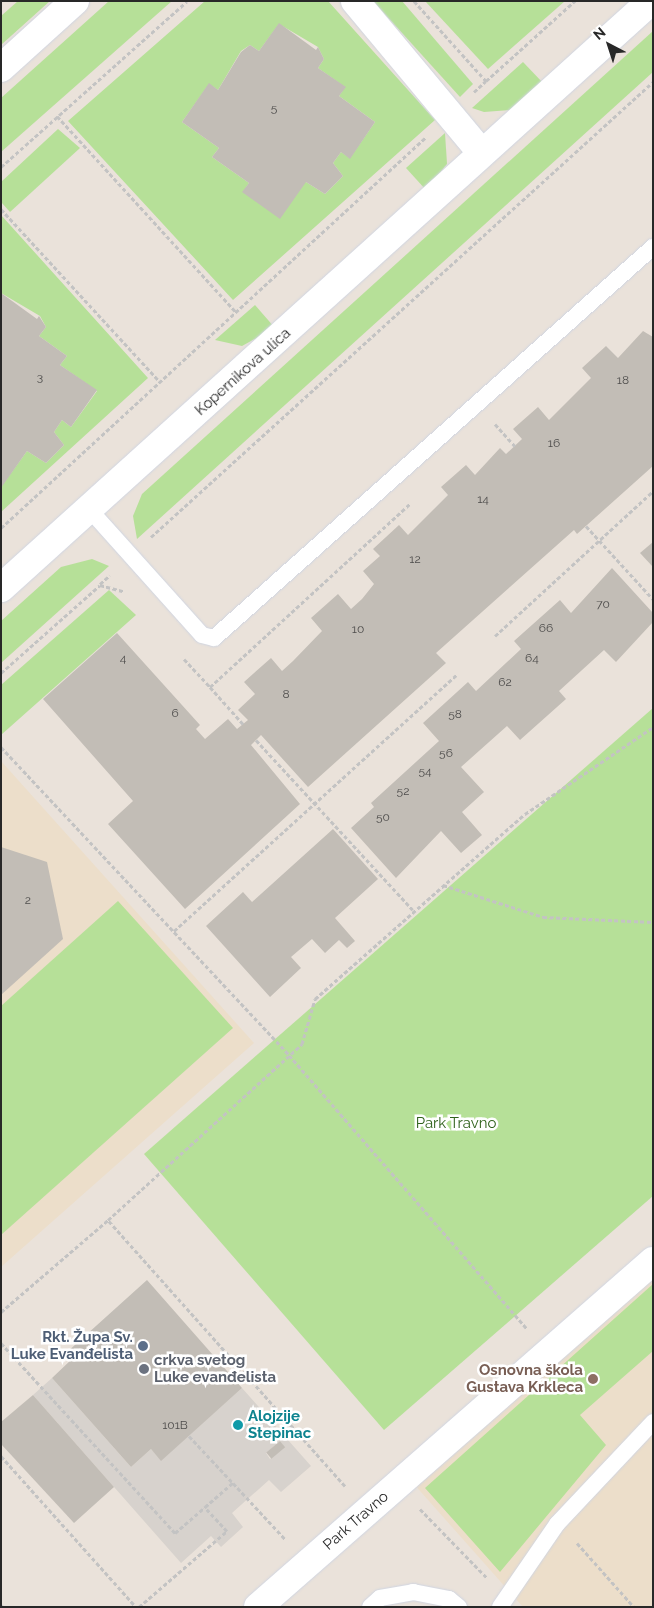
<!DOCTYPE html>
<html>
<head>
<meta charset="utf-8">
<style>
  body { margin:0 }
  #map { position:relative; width:654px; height:1608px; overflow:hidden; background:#eae2da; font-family:Raleway,sans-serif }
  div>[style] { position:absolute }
  .education>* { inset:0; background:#ecdeca }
  .green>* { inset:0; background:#b6e098 }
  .plaza>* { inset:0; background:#d7d2cd }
  .building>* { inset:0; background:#c2bdb6; transform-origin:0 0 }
  .path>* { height:3px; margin-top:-1.5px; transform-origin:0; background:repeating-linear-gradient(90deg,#c3c3c3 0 4px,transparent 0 6.5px) }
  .roads { filter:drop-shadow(0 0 1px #d0d5e1) drop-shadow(0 0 1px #d0d5e1) }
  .lane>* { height:16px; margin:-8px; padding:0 8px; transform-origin:8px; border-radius:8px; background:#fff }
  .street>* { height:28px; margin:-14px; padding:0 14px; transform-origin:14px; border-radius:14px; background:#fff }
  .secondary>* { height:28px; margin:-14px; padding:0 14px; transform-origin:14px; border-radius:14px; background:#fff }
  .dots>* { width:14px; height:14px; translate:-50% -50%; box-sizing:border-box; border:2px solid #fff; border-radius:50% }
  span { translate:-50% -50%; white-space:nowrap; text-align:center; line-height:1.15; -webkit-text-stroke:5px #fff; paint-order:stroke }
  .number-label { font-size:12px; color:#4e4d4c }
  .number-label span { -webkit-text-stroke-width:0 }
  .street-label { font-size:15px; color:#282828 }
  .park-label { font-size:15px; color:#30621c }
  .service-label { font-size:15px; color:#4e5e75; font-weight:700 }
  .right { translate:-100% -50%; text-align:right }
  .worship-label { font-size:15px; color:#5b616d; font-weight:700 }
  .left { translate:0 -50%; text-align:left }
  .education-label { font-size:15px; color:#785e54; font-weight:700 }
  .culture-label { font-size:15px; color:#0d838f; font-weight:700 }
  .frame { position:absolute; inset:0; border:2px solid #282828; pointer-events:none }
  .north { position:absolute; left:584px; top:20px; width:50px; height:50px; -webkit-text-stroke:4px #fff; paint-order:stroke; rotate:320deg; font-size:14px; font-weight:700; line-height:20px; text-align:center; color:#282828 }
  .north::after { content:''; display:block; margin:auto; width:18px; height:22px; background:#282828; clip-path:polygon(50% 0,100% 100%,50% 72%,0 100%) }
</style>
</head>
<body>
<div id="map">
  <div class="education">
    <div style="clip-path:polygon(1px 761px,254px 1043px,1px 1267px)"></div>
    <div style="clip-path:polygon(653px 1275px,653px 1607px,523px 1607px,413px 1483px)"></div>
  </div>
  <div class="green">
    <div style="clip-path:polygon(18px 1px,50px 1px,1px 45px,1px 16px)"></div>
    <div style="clip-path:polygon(109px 1px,172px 1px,1px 152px,1px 98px)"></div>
    <div style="clip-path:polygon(evenodd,205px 1px,328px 1px,435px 120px,233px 300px,68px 121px,205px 1px,279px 24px,318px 47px,324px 59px,318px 68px,345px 87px,339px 96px,375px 122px,350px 158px,341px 152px,333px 163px,343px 176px,325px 194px,306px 182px,243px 192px,249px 183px,212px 157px,219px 148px,182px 122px,209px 84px,218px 90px,241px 51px,250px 45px,259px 51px,279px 24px)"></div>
    <div style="clip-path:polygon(373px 1px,402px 1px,473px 84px,460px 97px)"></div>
    <div style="clip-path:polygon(425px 1px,565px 1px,488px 69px)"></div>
    <div style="clip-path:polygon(653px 31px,653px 72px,137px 539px,133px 516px,142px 494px)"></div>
    <div style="clip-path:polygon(523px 62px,544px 84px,511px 110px,484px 112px,472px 108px)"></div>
    <div style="clip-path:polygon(58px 129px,80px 148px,10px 212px,1px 202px,1px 182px)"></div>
    <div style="clip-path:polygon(445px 133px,447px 164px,426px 190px,406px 168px)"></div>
    <div style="clip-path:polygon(1px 215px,148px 378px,1px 512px,1px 487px,27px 451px,46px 463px,64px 445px,54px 432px,62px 420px,71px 427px,97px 391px,60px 365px,67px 356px,39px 336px,46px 327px,40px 316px,1px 293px)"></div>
    <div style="clip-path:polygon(255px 305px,275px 328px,242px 346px,215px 340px)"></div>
    <div style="clip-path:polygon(92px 559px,109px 566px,1px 663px,1px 621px,61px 567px)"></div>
    <div style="clip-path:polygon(109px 590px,136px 615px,1px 735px,1px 685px)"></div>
    <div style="clip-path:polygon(653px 708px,653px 1196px,384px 1430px,144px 1154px)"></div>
    <div style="clip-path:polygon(118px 901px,233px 1028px,1px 1235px,1px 1006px)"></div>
    <div style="clip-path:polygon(653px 1284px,653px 1351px,580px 1415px,606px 1445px,500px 1572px,425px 1488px)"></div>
  </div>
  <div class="plaza">
    <div style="clip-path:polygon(evenodd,52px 1378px,131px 1467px,151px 1449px,161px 1460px,242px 1388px,311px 1466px,281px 1492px,269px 1480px,232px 1513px,243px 1527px,221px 1547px,211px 1536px,181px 1563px,33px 1395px,52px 1378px,280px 1441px,284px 1447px,270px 1459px,266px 1453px,280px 1441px)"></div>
  </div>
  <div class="building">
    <div style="clip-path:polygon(279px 23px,316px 50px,318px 47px,324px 59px,318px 68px,346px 87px,339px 96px,375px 122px,350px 159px,341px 152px,333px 163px,343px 176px,325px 194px,306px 182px,280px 219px,242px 192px,249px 183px,212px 157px,219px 148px,182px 122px,209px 83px,218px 90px,241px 52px,250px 45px,259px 51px)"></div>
    <div style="clip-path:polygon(1px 293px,37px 319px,39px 316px,46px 327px,39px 336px,67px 356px,60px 365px,97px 390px,71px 427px,62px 420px,54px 432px,64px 445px,46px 463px,27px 451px,1px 488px)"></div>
    <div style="clip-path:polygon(643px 331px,653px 337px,653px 466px,577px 534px,574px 530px,436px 653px,446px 663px,308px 787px,261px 735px,251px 745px,300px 804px,185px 909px,108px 824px,133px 801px,43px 699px,117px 633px,200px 725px,196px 729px,205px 739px,228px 719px,237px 729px,248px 720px,238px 710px,255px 694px,244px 682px,271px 658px,282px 671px,293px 661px,322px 631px,311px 618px,338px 594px,351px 609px,362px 599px,374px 584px,363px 571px,380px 556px,373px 549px,399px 525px,408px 535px,448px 495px,441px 487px,466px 465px,475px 475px,500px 448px,506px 454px,522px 439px,513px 429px,538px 407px,549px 420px,591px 378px,582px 368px,606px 346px,618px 358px)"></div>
    <div style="clip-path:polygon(653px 542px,653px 567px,640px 553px)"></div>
    <div style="clip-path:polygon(612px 568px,653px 613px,653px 622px,616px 662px,604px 650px,559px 691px,566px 699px,520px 740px,507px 726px,461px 767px,484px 792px,462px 812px,482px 835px,461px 853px,441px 831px,396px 878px,351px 828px,374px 807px,371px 803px,439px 741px,423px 723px,468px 682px,476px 691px,521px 649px,514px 641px,560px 600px,571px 613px)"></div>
    <div style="clip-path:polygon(333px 829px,378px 879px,335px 918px,355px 941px,347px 948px,339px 940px,325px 953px,312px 939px,291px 957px,301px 968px,270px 997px,206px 926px,243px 892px,252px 902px)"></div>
    <div style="clip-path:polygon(1px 847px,47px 862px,63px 939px,1px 995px)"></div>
    <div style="clip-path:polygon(147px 1280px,242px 1388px,161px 1461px,151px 1449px,131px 1467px,52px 1378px,72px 1359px,66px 1353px)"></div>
    <div style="clip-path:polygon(33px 1395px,114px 1487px,74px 1523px,1px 1444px,1px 1422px)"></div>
    <div style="left:280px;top:1441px;width:8px;height:18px;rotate:50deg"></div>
  </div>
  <div class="path">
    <div style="left:414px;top:1px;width:108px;rotate:48deg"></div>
    <div style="left:486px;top:81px;width:120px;rotate:-42deg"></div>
    <div style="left:474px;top:92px;width:16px;rotate:-43deg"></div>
    <div style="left:57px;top:116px;width:265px;rotate:47.6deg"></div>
    <div style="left:1px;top:167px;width:249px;rotate:-41.7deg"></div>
    <div style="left:1px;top:209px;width:235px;rotate:47.4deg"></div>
    <div style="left:495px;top:424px;width:30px;rotate:48deg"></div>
    <div style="left:586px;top:526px;width:99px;rotate:47.5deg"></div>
    <div style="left:1px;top:528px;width:577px;rotate:-42.61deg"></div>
    <div style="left:151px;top:537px;width:678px;rotate:-42.19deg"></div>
    <div style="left:100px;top:584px;width:13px;rotate:-42deg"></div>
    <div style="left:495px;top:636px;width:214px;rotate:-42.5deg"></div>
    <div style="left:184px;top:659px;width:38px;rotate:47deg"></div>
    <div style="left:210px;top:687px;width:271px;rotate:-42.5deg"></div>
    <div style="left:1px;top:673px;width:132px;rotate:-41.6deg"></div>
    <div style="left:100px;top:585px;width:24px;rotate:15deg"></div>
    <div style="left:210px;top:687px;width:50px;rotate:48.3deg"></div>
    <div style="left:256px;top:740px;width:231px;rotate:47.3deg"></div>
    <div style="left:1px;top:747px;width:422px;rotate:46.9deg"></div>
    <div style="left:289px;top:1055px;width:362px;rotate:49deg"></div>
    <div style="left:443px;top:885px;width:105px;rotate:17.7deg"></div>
    <div style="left:543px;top:917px;width:110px;rotate:2.6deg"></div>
    <div style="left:174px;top:931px;width:381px;rotate:-42.2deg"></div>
    <div style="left:1px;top:1312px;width:141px;rotate:-40.7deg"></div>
    <div style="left:1px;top:1343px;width:258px;rotate:47.5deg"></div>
    <div style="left:175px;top:1533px;width:40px;rotate:-41deg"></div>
    <div style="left:189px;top:1436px;width:64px;rotate:46.9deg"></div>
    <div style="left:1px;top:1456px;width:203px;rotate:48.2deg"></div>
    <div style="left:345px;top:1486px;width:356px;rotate:-131.7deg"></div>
    <div style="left:108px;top:1220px;width:262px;rotate:-42.2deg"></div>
    <div style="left:302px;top:1044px;width:47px;rotate:-73.9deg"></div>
    <div style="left:315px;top:999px;width:280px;rotate:-41.4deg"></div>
    <div style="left:525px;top:814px;width:155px;rotate:-34.2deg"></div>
    <div style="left:420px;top:1509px;width:96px;rotate:45.8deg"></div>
    <div style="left:577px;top:1543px;width:86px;rotate:48.3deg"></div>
    <div style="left:1px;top:1605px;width:3px;rotate:45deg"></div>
    <div style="left:139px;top:1607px;width:116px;rotate:-40.8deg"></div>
    <div style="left:227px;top:1531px;width:33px;rotate:-133deg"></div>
    <div style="left:205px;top:1507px;width:37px;rotate:-41deg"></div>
    <div style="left:233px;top:1483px;width:76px;rotate:47.1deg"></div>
  </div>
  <div class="roads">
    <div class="lane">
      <div style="left:89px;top:509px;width:169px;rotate:48.1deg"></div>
      <div style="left:202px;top:635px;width:12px;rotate:14deg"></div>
      <div style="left:214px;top:638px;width:588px;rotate:-41.69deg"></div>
      <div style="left:370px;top:1607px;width:13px;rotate:-42deg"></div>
      <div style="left:380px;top:1598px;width:34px;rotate:-10deg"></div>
      <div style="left:413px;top:1592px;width:37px;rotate:11deg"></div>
      <div style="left:449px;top:1599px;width:13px;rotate:39deg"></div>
      <div style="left:500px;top:1607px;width:101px;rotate:-55.5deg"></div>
      <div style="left:557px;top:1524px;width:140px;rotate:-46.7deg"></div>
    </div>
    <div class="street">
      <div style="left:355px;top:1px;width:197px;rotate:50.2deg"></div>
      <div style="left:1px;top:588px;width:876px;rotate:-42.08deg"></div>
      <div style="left:258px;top:1607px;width:525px;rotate:-41.22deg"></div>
    </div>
    <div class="secondary">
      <div style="left:1px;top:68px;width:100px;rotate:-42.2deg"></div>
    </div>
  </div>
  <div class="dots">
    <div style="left:143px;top:1346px;background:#5c6f8a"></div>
    <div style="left:144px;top:1369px;background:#6b7280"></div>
    <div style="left:593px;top:1379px;background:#8d6e63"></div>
    <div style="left:238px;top:1425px;background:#0f9aa8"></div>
  </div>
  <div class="number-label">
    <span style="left:274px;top:109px">5</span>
    <span style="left:40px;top:378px">3</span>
    <span style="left:623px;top:381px">18</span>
    <span style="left:554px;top:444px">16</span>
    <span style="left:483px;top:500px">14</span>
    <span style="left:415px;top:560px">12</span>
    <span style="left:603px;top:605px">70</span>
    <span style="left:546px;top:629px">66</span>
    <span style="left:358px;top:630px">10</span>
    <span style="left:123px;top:659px">4</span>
    <span style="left:532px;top:659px">64</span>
    <span style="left:505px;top:683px">62</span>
    <span style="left:286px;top:695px">8</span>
    <span style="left:175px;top:714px">6</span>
    <span style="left:455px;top:715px">58</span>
    <span style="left:446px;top:754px">56</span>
    <span style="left:425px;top:772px">54</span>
    <span style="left:403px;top:792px">52</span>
    <span style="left:383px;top:818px">50</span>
    <span style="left:28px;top:901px">2</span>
    <span style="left:175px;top:1426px">101B</span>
  </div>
  <div class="street-label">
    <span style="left:243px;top:372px;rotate:-42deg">Kopernikova ulica</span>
    <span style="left:356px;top:1521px;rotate:-41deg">Park Travno</span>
  </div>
  <div class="park-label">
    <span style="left:456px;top:1124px">Park Travno</span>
  </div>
  <div class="service-label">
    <span class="right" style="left:133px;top:1346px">Rkt. Župa Sv.<br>Luke Evanđelista</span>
  </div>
  <div class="worship-label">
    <span class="left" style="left:154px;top:1369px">crkva svetog<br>Luke evanđelista</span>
  </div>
  <div class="education-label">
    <span class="right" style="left:583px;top:1379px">Osnovna škola<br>Gustava Krkleca</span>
  </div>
  <div class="culture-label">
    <span class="left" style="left:248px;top:1425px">Alojzije<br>Stepinac</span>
  </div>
  <div class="frame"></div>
  <div class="north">N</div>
</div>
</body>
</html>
